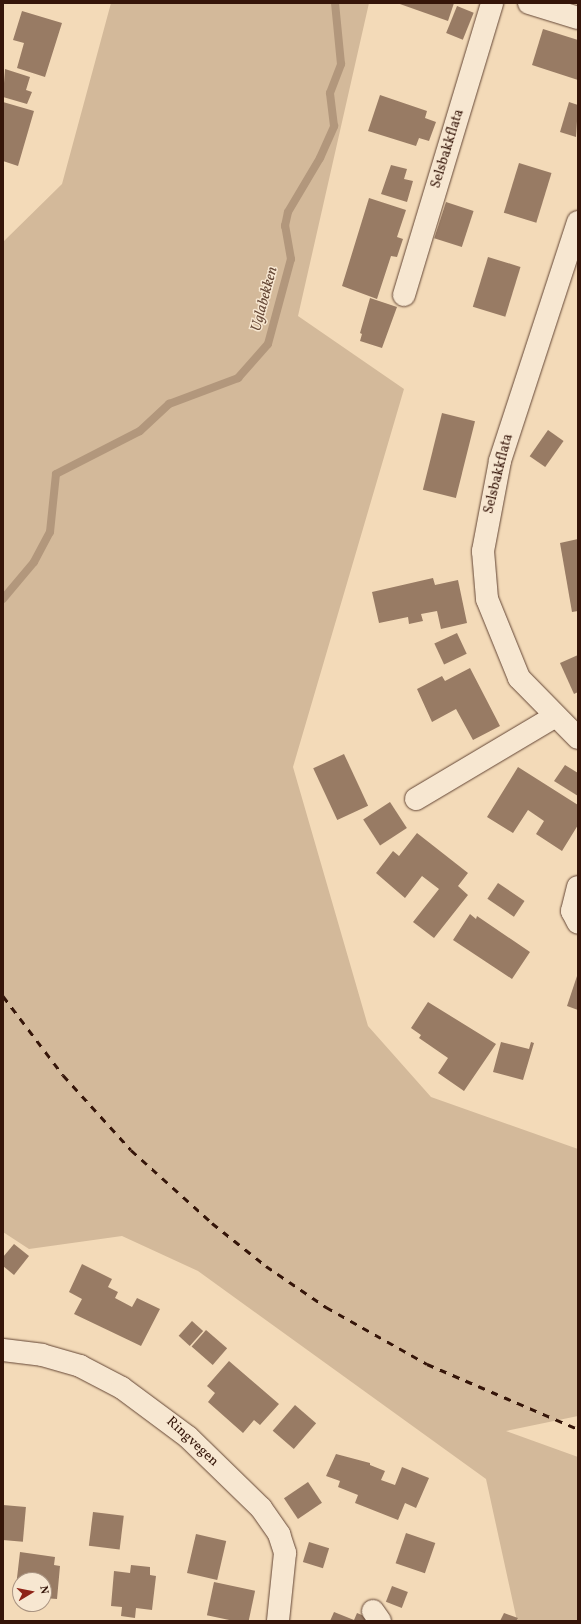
<!DOCTYPE html>
<html>
<head>
<meta charset="utf-8">
<style>
  body { margin:0 }
  #map { position:relative; width:581px; height:1624px; overflow:hidden; background:#f3dab8; font-family:Vollkorn,serif }
  div>[style] { position:absolute }
  .green>* { inset:0; background:#d3b99a }
  .stream>* { height:8px; margin:-4px; padding:0 4px; transform-origin:4px; border-radius:4px; background:#b2977c }
  .building>* { inset:0; background:#987b64; transform-origin:0 0 }
  .roads { filter:drop-shadow(0 0 1px #644635) drop-shadow(0 0 1px #644635) }
  .minor>* { height:22px; margin:-11px; padding:0 11px; transform-origin:11px; border-radius:11px; background:#f7e7d1 }
  .rail>* { height:3px; margin-top:-1.5px; transform-origin:0; background:repeating-linear-gradient(90deg,#351509 0 7px,transparent 0 14px) }
  span { translate:-50% -50%; white-space:nowrap; text-align:center; line-height:1.15; -webkit-text-stroke:3px #f7e7d1; paint-order:stroke }
  .street-label { font-size:14px; color:#351509 }
  .water-label { font-size:15px; color:#674937; font-style:italic }
  .frame { position:absolute; inset:0; border:4px solid #351509; pointer-events:none }
  .north { position:absolute; left:12px; top:1572px; width:40px; height:40px; box-sizing:border-box; background:#f7e7d1; border:1px solid #a99381; border-radius:50%; rotate:80deg; font-size:11px; font-weight:700; line-height:16px; text-align:center; color:#351509 }
  .north::after { content:''; display:block; margin:auto; width:14px; height:18px; background:#8f2418; clip-path:polygon(50% 0,100% 100%,50% 72%,0 100%) }
</style>
</head>
<body>
<div id="map">
  <div class="green">
    <div style="clip-path:polygon(111px 3px,369px 3px,298px 316px,404px 389px,293px 767px,368px 1026px,431px 1097px,578px 1149px,578px 1416px,506px 1431px,578px 1457px,578px 1621px,517px 1621px,486px 1479px,198px 1271px,122px 1236px,29px 1249px,3px 1232px,3px 242px,62px 184px)"></div>
  </div>
  <div class="stream">
    <div style="left:3px;top:599px;width:48px;rotate:-50deg"></div>
    <div style="left:34px;top:562px;width:34px;rotate:-62deg"></div>
    <div style="left:50px;top:532px;width:58px;rotate:-84.1deg"></div>
    <div style="left:56px;top:474px;width:94px;rotate:-27.1deg"></div>
    <div style="left:140px;top:431px;width:40px;rotate:-43deg"></div>
    <div style="left:169px;top:404px;width:74px;rotate:-20.6deg"></div>
    <div style="left:238px;top:378px;width:45px;rotate:-48.6deg"></div>
    <div style="left:268px;top:344px;width:88px;rotate:-74.9deg"></div>
    <div style="left:291px;top:259px;width:34px;rotate:-100deg"></div>
    <div style="left:285px;top:226px;width:14px;rotate:-78deg"></div>
    <div style="left:288px;top:212px;width:63px;rotate:-59.3deg"></div>
    <div style="left:320px;top:158px;width:35px;rotate:-66deg"></div>
    <div style="left:334px;top:126px;width:33px;rotate:-97deg"></div>
    <div style="left:330px;top:93px;width:31px;rotate:-69deg"></div>
    <div style="left:341px;top:64px;width:61px;rotate:-95.6deg"></div>
  </div>
  <div class="building">
    <div style="clip-path:polygon(397px 3px,454px 3px,448px 21px)"></div>
    <div style="left:457px;top:6px;width:18px;height:29px;rotate:22deg"></div>
    <div style="clip-path:polygon(22px 11px,62px 23px,45px 77px,17px 68px,24px 43px,13px 40px)"></div>
    <div style="clip-path:polygon(543px 29px,578px 40px,578px 80px,532px 65px)"></div>
    <div style="clip-path:polygon(5px 69px,30px 77px,26px 90px,32px 92px,27px 104px,3px 97px)"></div>
    <div style="clip-path:polygon(380px 95px,427px 111px,425px 118px,436px 122px,429px 141px,419px 138px,416px 146px,368px 131px)"></div>
    <div style="clip-path:polygon(3px 102px,34px 111px,18px 166px,3px 161px)"></div>
    <div style="clip-path:polygon(569px 102px,578px 105px,576px 137px,560px 132px)"></div>
    <div style="left:519px;top:163px;width:34px;height:52px;rotate:17deg"></div>
    <div style="clip-path:polygon(391px 165px,407px 169px,404px 179px,413px 181px,407px 202px,381px 194px)"></div>
    <div style="clip-path:polygon(369px 198px,406px 210px,397px 237px,403px 239px,397px 257px,391px 256px,377px 299px,342px 286px)"></div>
    <div style="left:446px;top:202px;width:29px;height:38px;rotate:18deg"></div>
    <div style="left:488px;top:257px;width:34px;height:52px;rotate:17deg"></div>
    <div style="clip-path:polygon(370px 298px,397px 307px,382px 348px,360px 341px,362px 334px,360px 333px)"></div>
    <div style="left:442px;top:413px;width:34px;height:79px;rotate:14deg"></div>
    <div style="left:548px;top:430px;width:19px;height:32px;rotate:35deg"></div>
    <div style="clip-path:polygon(578px 539px,578px 611px,572px 612px,560px 543px)"></div>
    <div style="clip-path:polygon(433px 578px,435px 585px,458px 580px,467px 623px,441px 629px,437px 611px,421px 614px,423px 621px,409px 624px,408px 617px,379px 623px,372px 592px)"></div>
    <div style="left:457px;top:633px;width:23px;height:25px;rotate:65deg"></div>
    <div style="clip-path:polygon(578px 655px,578px 692px,574px 694px,560px 663px)"></div>
    <div style="clip-path:polygon(470px 668px,500px 726px,473px 740px,456px 709px,432px 722px,417px 689px,442px 676px,445px 681px)"></div>
    <div style="left:344px;top:754px;width:57px;height:34px;rotate:65deg"></div>
    <div style="clip-path:polygon(565px 765px,578px 773px,578px 796px,554px 781px)"></div>
    <div style="clip-path:polygon(518px 767px,578px 805px,578px 825px,562px 851px,536px 834px,544px 821px,528px 810px,513px 833px,487px 817px)"></div>
    <div style="left:390px;top:802px;width:31px;height:32px;rotate:57deg"></div>
    <div style="clip-path:polygon(417px 833px,468px 873px,458px 886px,468px 895px,434px 938px,413px 922px,439px 889px,422px 876px,405px 898px,376px 873px,393px 851px,399px 856px)"></div>
    <div style="left:498px;top:883px;width:32px;height:19px;rotate:34deg"></div>
    <div style="clip-path:polygon(470px 914px,476px 919px,477px 916px,530px 952px,512px 979px,453px 940px)"></div>
    <div style="clip-path:polygon(578px 973px,578px 1010px,567px 1006px)"></div>
    <div style="clip-path:polygon(428px 1002px,496px 1044px,464px 1091px,438px 1073px,448px 1058px,419px 1038px,421px 1035px,411px 1028px)"></div>
    <div style="clip-path:polygon(501px 1042px,529px 1049px,531px 1042px,534px 1043px,523px 1080px,493px 1072px)"></div>
    <div style="clip-path:polygon(14px 1244px,29px 1256px,14px 1275px,3px 1266px,3px 1257px)"></div>
    <div style="clip-path:polygon(82px 1264px,112px 1279px,108px 1287px,118px 1292px,115px 1298px,132px 1307px,137px 1298px,160px 1309px,141px 1346px,74px 1314px,82px 1299px,69px 1292px)"></div>
    <div style="left:192px;top:1321px;width:15px;height:20px;rotate:42deg"></div>
    <div style="left:206px;top:1330px;width:28px;height:22px;rotate:41deg"></div>
    <div style="clip-path:polygon(229px 1361px,279px 1404px,260px 1425px,254px 1420px,243px 1433px,208px 1402px,215px 1393px,207px 1386px)"></div>
    <div style="left:295px;top:1405px;width:28px;height:34px;rotate:41deg"></div>
    <div style="clip-path:polygon(336px 1454px,370px 1463px,370px 1465px,385px 1471px,381px 1480px,395px 1485px,402px 1467px,429px 1478px,416px 1508px,405px 1503px,398px 1520px,355px 1503px,358px 1495px,338px 1487px,340px 1481px,326px 1476px)"></div>
    <div style="left:308px;top:1482px;width:25px;height:29px;rotate:56deg"></div>
    <div style="left:3px;top:1505px;width:23px;height:35px;rotate:5deg"></div>
    <div style="left:93px;top:1512px;width:31px;height:34px;rotate:7deg"></div>
    <div style="left:406px;top:1533px;width:31px;height:32px;rotate:19deg"></div>
    <div style="left:196px;top:1534px;width:31px;height:40px;rotate:13deg"></div>
    <div style="left:309px;top:1542px;width:21px;height:21px;rotate:17deg"></div>
    <div style="clip-path:polygon(20px 1552px,55px 1557px,54px 1565px,60px 1566px,57px 1599px,44px 1598px,44px 1580px,20px 1580px,20px 1595px,15px 1595px)"></div>
    <div style="clip-path:polygon(131px 1565px,150px 1567px,150px 1575px,156px 1576px,152px 1610px,136px 1608px,135px 1618px,121px 1616px,122px 1607px,111px 1606px,114px 1571px,130px 1573px)"></div>
    <div style="left:214px;top:1582px;width:42px;height:34px;rotate:12deg"></div>
    <div style="left:392px;top:1586px;width:17px;height:17px;rotate:21deg"></div>
    <div style="clip-path:polygon(334px 1612px,354px 1620px,357px 1613px,369px 1618px,368px 1621px,330px 1621px)"></div>
    <div style="clip-path:polygon(504px 1613px,518px 1618px,516px 1621px,500px 1621px)"></div>
  </div>
  <div class="roads">
    <div class="minor">
      <div style="left:529px;top:3px;width:51px;rotate:17deg"></div>
      <div style="left:578px;top:222px;width:251px;rotate:108.1deg"></div>
      <div style="left:500px;top:461px;width:92px;rotate:100.7deg"></div>
      <div style="left:483px;top:551px;width:48px;rotate:85.2deg"></div>
      <div style="left:487px;top:599px;width:85px;rotate:67.9deg"></div>
      <div style="left:519px;top:678px;width:84px;rotate:45.5deg"></div>
      <div style="left:404px;top:295px;width:305px;rotate:-73.2deg"></div>
      <div style="left:416px;top:799px;width:161px;rotate:-30.7deg"></div>
      <div style="left:578px;top:887px;width:25px;rotate:104deg"></div>
      <div style="left:572px;top:911px;width:13px;rotate:63deg"></div>
      <div style="left:3px;top:1350px;width:39px;rotate:7deg"></div>
      <div style="left:42px;top:1355px;width:40px;rotate:16deg"></div>
      <div style="left:80px;top:1366px;width:47px;rotate:27.6deg"></div>
      <div style="left:122px;top:1388px;width:82px;rotate:36.6deg"></div>
      <div style="left:188px;top:1437px;width:102px;rotate:44.2deg"></div>
      <div style="left:261px;top:1508px;width:32px;rotate:55deg"></div>
      <div style="left:279px;top:1534px;width:20px;rotate:72deg"></div>
      <div style="left:285px;top:1553px;width:68px;rotate:95.9deg"></div>
      <div style="left:373px;top:1611px;width:12px;rotate:55deg"></div>
    </div>
  </div>
  <div class="rail">
    <div style="left:3px;top:996px;width:99px;rotate:52.8deg"></div>
    <div style="left:63px;top:1075px;width:101px;rotate:47.8deg"></div>
    <div style="left:131px;top:1150px;width:109px;rotate:42deg"></div>
    <div style="left:212px;top:1223px;width:69px;rotate:38.5deg"></div>
    <div style="left:266px;top:1266px;width:73px;rotate:34.3deg"></div>
    <div style="left:326px;top:1307px;width:116px;rotate:29.4deg"></div>
    <div style="left:427px;top:1364px;width:164px;rotate:23.3deg"></div>
  </div>
  <div class="street-label">
    <span style="left:448px;top:149px;rotate:-73deg">Selsbakkflata</span>
    <span style="left:499px;top:474px;rotate:-76deg">Selsbakkflata</span>
    <span style="left:192px;top:1442px;rotate:43deg">Ringvegen</span>
  </div>
  <div class="water-label">
    <span style="left:265px;top:299px;rotate:-75deg">Uglabekken</span>
  </div>
  <div class="frame"></div>
  <div class="north">N</div>
</div>
</body>
</html>
